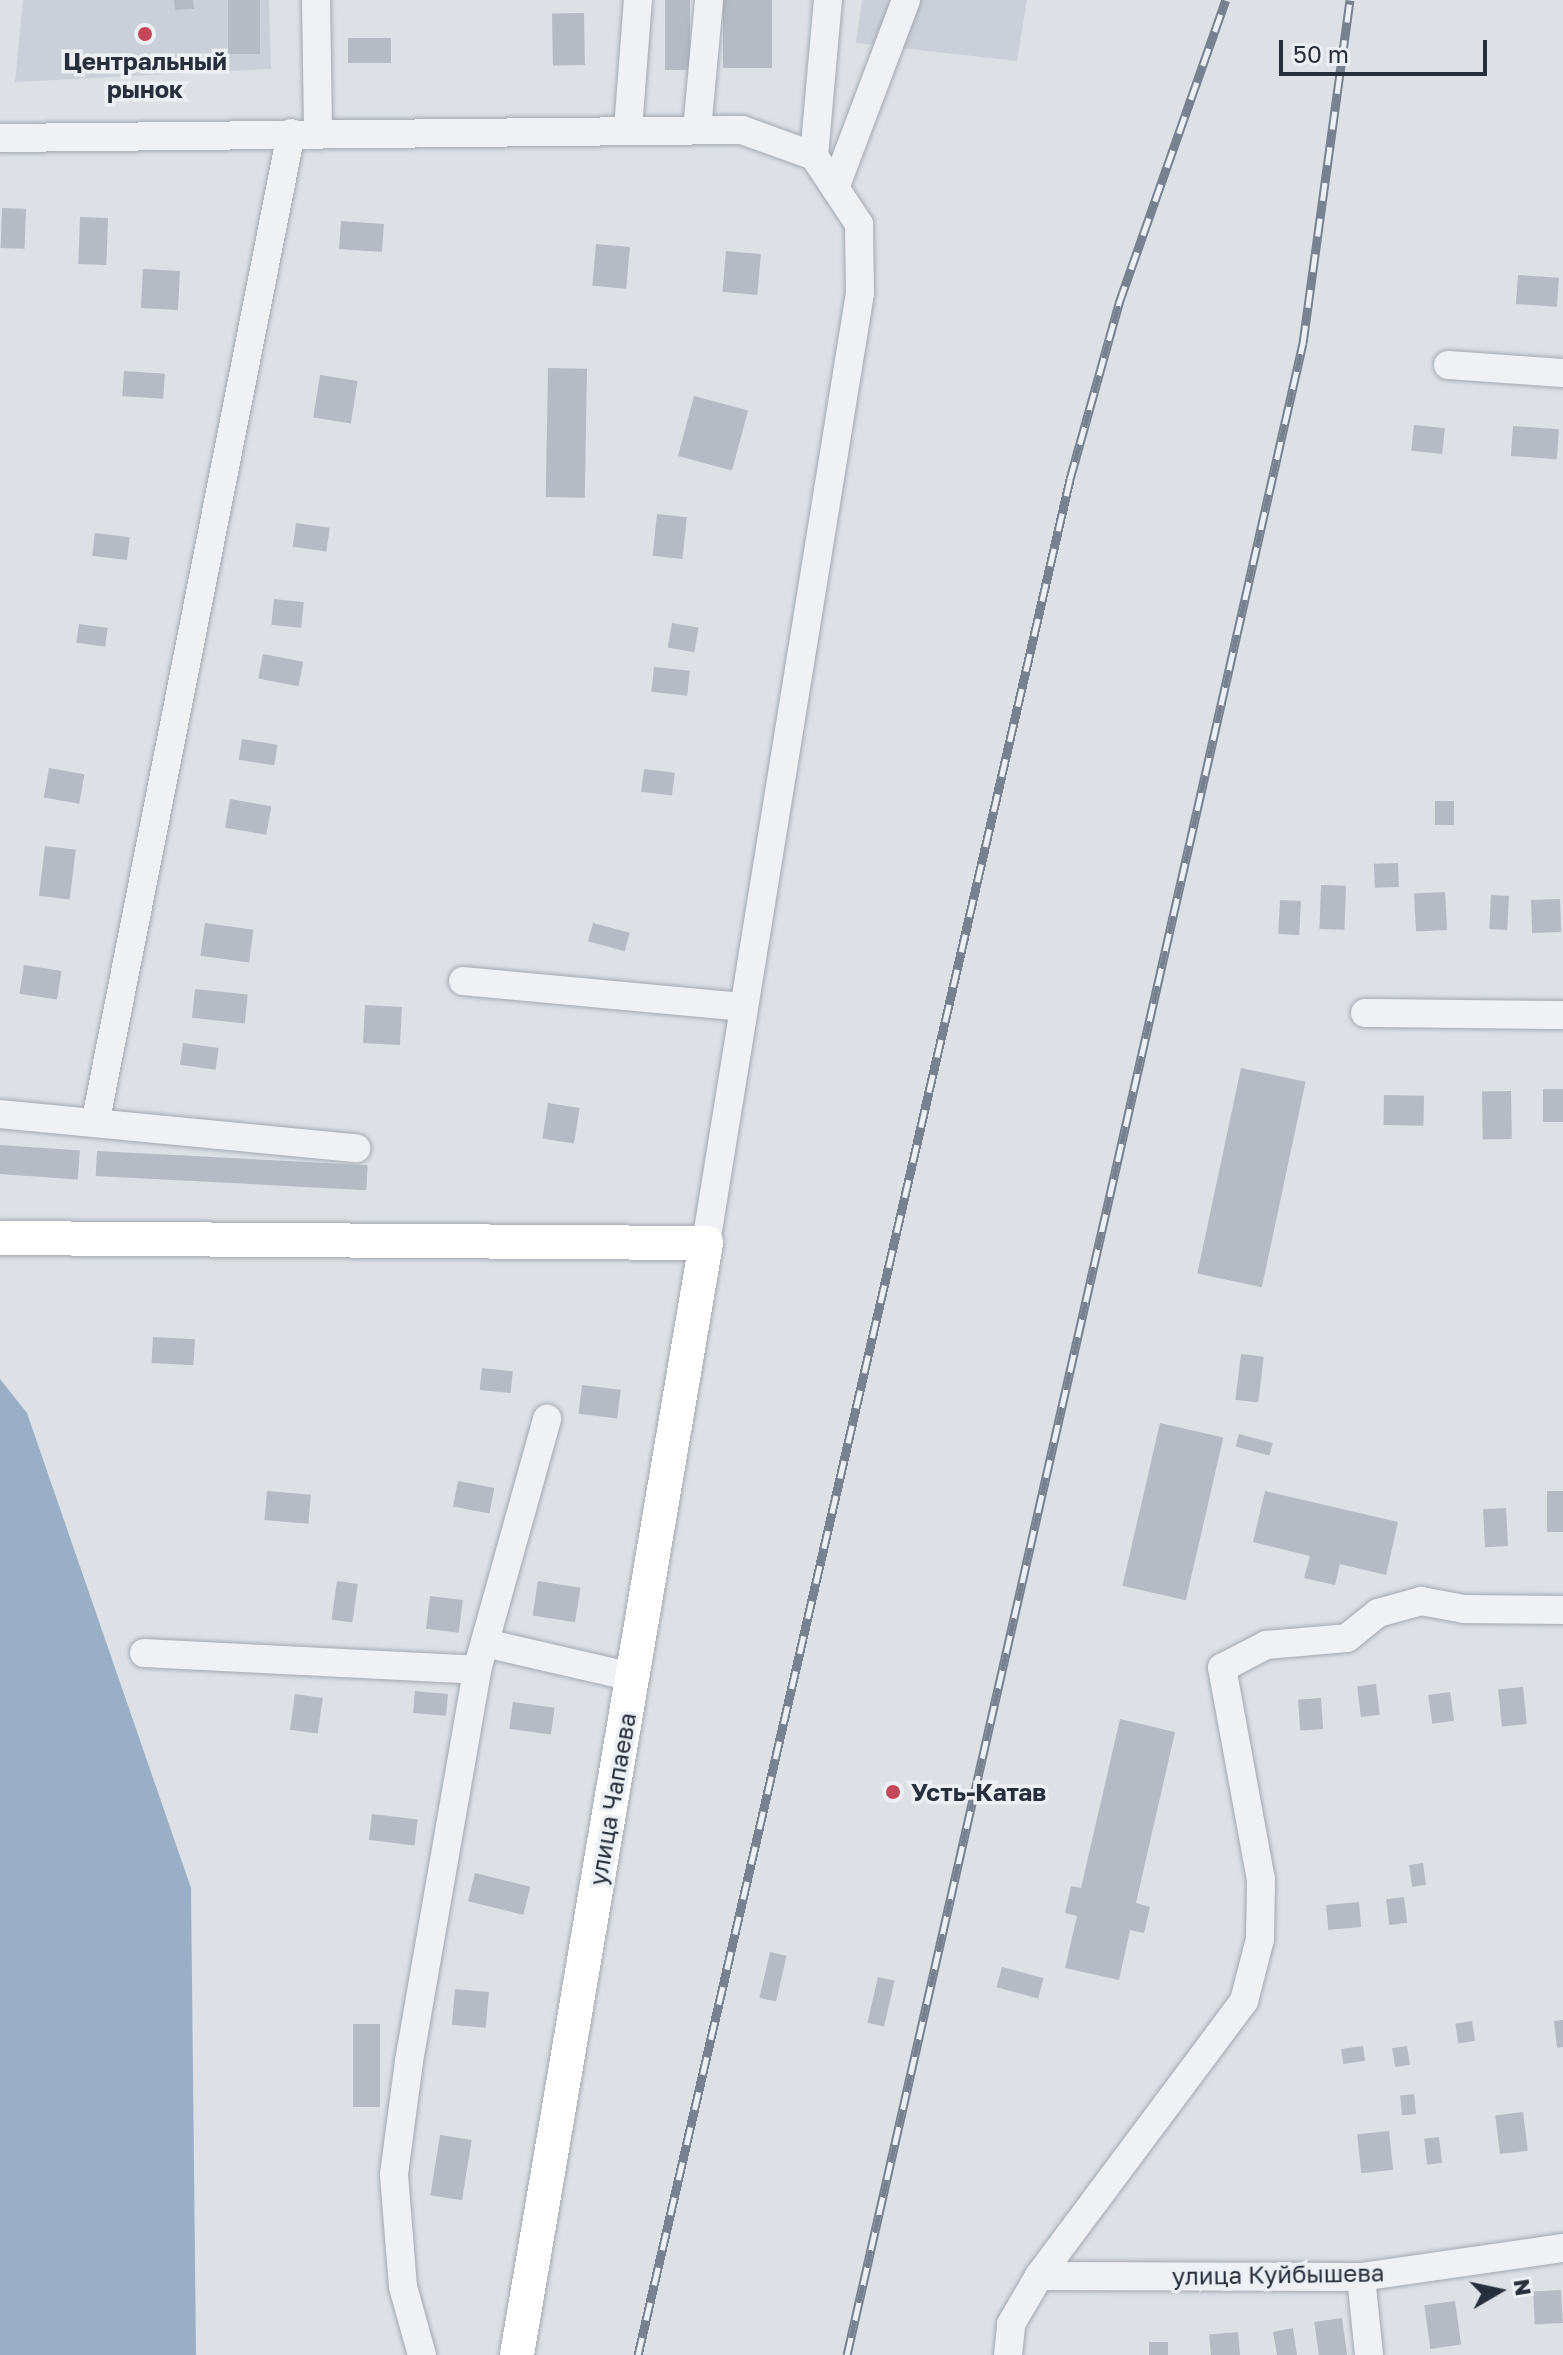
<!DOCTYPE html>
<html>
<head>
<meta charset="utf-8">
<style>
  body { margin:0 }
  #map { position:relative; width:1563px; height:2355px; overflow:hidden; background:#dde1e6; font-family:"Golos Text",sans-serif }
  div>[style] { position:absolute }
  .built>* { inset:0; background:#cbd0d8 }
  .water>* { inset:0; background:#9aafc5 }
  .building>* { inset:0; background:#b5bac3; transform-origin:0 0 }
  .roads { filter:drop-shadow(0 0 2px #a3a8b0) drop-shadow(0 0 2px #a3a8b0) }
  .minor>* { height:28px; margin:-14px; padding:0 14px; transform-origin:14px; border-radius:14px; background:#f0f1f5 }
  .major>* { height:34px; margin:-17px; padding:0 17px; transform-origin:17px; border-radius:17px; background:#fff }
  .rail>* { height:9px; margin-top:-4.5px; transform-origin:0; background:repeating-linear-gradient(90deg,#ecf0f4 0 18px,#78818f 0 36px); box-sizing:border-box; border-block:2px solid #78818f }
  .dots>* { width:22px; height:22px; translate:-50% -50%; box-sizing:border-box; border:4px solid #ecf0f4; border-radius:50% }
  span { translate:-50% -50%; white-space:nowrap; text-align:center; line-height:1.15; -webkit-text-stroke:7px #ecf0f4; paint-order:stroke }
  .poi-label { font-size:24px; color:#282f3c; font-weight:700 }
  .left { translate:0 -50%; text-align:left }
  .street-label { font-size:24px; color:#282f3c }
  .north { position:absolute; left:1459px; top:2251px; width:80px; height:80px; -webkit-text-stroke:6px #ecf0f4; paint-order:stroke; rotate:81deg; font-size:22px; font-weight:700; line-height:32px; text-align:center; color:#282f3c }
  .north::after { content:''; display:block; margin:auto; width:28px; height:36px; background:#282f3c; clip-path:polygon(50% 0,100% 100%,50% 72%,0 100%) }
  .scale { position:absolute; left:1279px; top:40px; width:208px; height:36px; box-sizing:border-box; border:4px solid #282f3c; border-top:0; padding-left:10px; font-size:24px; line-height:28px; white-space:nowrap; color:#282f3c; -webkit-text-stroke:6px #ecf0f4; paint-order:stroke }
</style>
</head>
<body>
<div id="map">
  <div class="built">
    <div style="clip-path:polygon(23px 0,269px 0,271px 69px,15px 82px)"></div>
    <div style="clip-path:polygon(862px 0,1027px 0,1017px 61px,856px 43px)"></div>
  </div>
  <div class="water">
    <div style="clip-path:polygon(0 1379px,27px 1413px,191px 1888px,196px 2355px,0 2355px)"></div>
  </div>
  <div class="building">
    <div style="clip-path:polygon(174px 0,193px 0,194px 9px,175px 10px)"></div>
    <div style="left:228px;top:0;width:32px;height:54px"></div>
    <div style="left:665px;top:0;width:25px;height:70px"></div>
    <div style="left:723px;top:0;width:49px;height:68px"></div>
    <div style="left:584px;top:13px;width:52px;height:32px;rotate:89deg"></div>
    <div style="left:348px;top:38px;width:43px;height:25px"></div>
    <div style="left:2px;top:208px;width:24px;height:40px;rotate:2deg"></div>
    <div style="left:80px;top:217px;width:28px;height:47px;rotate:2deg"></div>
    <div style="left:341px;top:221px;width:43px;height:28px;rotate:4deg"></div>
    <div style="left:596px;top:244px;width:34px;height:42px;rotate:5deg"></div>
    <div style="left:726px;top:251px;width:35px;height:41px;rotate:5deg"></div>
    <div style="left:143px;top:269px;width:37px;height:39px;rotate:3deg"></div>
    <div style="left:1518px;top:275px;width:41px;height:29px;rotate:4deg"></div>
    <div style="left:548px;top:368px;width:39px;height:129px;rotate:1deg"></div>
    <div style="left:124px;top:371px;width:41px;height:25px;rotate:4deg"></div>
    <div style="left:320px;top:375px;width:38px;height:43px;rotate:9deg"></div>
    <div style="left:694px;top:396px;width:56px;height:62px;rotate:15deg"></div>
    <div style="left:1414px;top:425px;width:31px;height:26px;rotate:6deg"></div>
    <div style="left:1513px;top:426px;width:46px;height:30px;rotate:4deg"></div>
    <div style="left:657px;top:514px;width:30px;height:42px;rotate:6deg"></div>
    <div style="left:296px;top:523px;width:34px;height:24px;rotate:8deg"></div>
    <div style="left:95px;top:533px;width:35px;height:23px;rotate:7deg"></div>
    <div style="left:274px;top:599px;width:30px;height:26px;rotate:6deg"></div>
    <div style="left:672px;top:623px;width:27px;height:25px;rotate:10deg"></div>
    <div style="left:79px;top:624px;width:29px;height:19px;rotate:8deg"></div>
    <div style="left:263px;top:654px;width:41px;height:25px;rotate:11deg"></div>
    <div style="left:654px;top:667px;width:36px;height:25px;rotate:6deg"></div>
    <div style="left:242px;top:739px;width:36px;height:21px;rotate:9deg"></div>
    <div style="left:49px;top:768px;width:36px;height:30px;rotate:10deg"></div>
    <div style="left:644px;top:769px;width:31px;height:23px;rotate:7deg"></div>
    <div style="left:230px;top:799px;width:42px;height:29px;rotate:10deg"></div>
    <div style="left:1435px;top:801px;width:19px;height:24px"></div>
    <div style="left:45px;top:846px;width:31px;height:50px;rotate:7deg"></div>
    <div style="left:1398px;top:863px;width:24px;height:24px;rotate:88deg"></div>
    <div style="left:1321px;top:885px;width:25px;height:44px;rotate:2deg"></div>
    <div style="left:1445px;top:892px;width:38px;height:31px;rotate:87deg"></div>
    <div style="left:1491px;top:895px;width:18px;height:34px;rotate:3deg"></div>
    <div style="left:1560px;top:899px;width:33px;height:29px;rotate:88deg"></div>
    <div style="left:1280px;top:900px;width:21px;height:34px;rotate:3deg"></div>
    <div style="left:205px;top:923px;width:49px;height:33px;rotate:8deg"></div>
    <div style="left:593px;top:923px;width:38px;height:19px;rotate:15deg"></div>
    <div style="left:24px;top:965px;width:38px;height:29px;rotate:9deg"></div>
    <div style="left:195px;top:989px;width:53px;height:29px;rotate:6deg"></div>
    <div style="left:365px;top:1005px;width:37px;height:38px;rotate:3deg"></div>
    <div style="left:183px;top:1043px;width:36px;height:22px;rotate:8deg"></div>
    <div style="left:1241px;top:1068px;width:66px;height:210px;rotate:12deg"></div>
    <div style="left:1563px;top:1089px;width:33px;height:20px;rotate:90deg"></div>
    <div style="left:1511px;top:1091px;width:48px;height:29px;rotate:89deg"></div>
    <div style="left:1384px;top:1095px;width:40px;height:30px;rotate:1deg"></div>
    <div style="left:548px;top:1103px;width:32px;height:36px;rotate:9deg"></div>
    <div style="left:0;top:1145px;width:80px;height:29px;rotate:4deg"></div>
    <div style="left:97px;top:1151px;width:271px;height:25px;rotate:3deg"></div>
    <div style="left:153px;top:1337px;width:42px;height:26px;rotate:3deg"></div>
    <div style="left:1241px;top:1354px;width:23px;height:46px;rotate:7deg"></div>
    <div style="left:482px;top:1368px;width:31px;height:22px;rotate:6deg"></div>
    <div style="left:582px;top:1385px;width:39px;height:29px;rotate:7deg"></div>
    <div style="left:1160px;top:1423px;width:65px;height:167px;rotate:13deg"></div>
    <div style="left:1239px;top:1434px;width:35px;height:13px;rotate:15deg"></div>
    <div style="left:458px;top:1481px;width:37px;height:26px;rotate:11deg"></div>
    <div style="left:267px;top:1491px;width:44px;height:29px;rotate:5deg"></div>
    <div style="clip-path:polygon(1265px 1491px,1398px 1522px,1386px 1575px,1340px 1564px,1335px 1585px,1304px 1578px,1310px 1556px,1253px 1542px)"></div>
    <div style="left:1563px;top:1491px;width:41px;height:16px;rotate:90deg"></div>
    <div style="left:1506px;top:1508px;width:38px;height:23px;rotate:87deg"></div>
    <div style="left:337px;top:1581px;width:21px;height:39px;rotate:8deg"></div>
    <div style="left:538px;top:1581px;width:43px;height:35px;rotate:9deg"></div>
    <div style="left:430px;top:1596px;width:33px;height:33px;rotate:7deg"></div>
    <div style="left:1376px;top:1684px;width:31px;height:19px;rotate:83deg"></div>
    <div style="left:1523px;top:1687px;width:37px;height:25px;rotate:84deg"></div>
    <div style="left:415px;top:1691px;width:33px;height:22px;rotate:5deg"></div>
    <div style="left:1450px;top:1692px;width:29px;height:22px;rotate:82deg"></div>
    <div style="left:295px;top:1694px;width:28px;height:36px;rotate:8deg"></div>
    <div style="left:1321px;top:1698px;width:31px;height:23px;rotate:86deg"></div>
    <div style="left:513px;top:1702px;width:42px;height:27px;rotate:8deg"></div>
    <div style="clip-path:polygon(1120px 1719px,1175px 1732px,1136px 1903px,1150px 1907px,1144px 1933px,1130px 1930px,1119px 1980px,1065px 1968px,1077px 1916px,1065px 1913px,1071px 1886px,1081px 1888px)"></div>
    <div style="left:372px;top:1814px;width:46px;height:26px;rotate:7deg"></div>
    <div style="left:1423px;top:1863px;width:22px;height:14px;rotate:82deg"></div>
    <div style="left:475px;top:1873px;width:57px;height:29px;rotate:14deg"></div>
    <div style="left:1404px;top:1897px;width:26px;height:18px;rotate:83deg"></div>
    <div style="left:1359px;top:1902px;width:25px;height:33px;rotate:85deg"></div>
    <div style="left:770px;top:1952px;width:17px;height:47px;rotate:13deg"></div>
    <div style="left:1002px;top:1967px;width:43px;height:21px;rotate:15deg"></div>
    <div style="left:878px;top:1977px;width:17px;height:47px;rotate:13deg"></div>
    <div style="left:455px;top:1989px;width:34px;height:36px;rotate:5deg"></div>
    <div style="clip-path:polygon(1563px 2020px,1563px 2047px,1557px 2048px,1554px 2021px)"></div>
    <div style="left:1472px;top:2021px;width:20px;height:17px;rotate:81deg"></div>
    <div style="left:353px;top:2024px;width:27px;height:83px"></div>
    <div style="left:1363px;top:2046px;width:15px;height:22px;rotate:82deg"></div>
    <div style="left:1407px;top:2046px;width:19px;height:15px;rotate:81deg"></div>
    <div style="left:1414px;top:2094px;width:20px;height:14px;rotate:84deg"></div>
    <div style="left:1523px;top:2112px;width:39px;height:28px;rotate:83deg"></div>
    <div style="left:1389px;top:2131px;width:39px;height:32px;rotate:84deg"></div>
    <div style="left:440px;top:2135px;width:32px;height:61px;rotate:9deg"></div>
    <div style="left:1439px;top:2137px;width:26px;height:15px;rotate:83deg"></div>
    <div style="left:1561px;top:2290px;width:33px;height:28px;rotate:87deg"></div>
    <div style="left:1455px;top:2301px;width:44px;height:31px;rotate:82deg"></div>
    <div style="left:1342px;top:2318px;width:37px;height:28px;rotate:82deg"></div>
    <div style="clip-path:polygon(1293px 2328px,1297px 2355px,1277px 2355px,1273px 2332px)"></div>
    <div style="left:1238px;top:2332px;width:23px;height:29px;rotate:85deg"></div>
    <div style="left:1149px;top:2342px;width:19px;height:13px"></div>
  </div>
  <div class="roads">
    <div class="minor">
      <div style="left:316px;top:0;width:132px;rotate:89.1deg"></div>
      <div style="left:628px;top:129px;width:129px;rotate:-85.6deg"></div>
      <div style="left:697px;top:130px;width:131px;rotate:-84.7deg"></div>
      <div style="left:0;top:138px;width:742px;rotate:-0.62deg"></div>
      <div style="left:742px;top:130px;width:77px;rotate:19.9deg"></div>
      <div style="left:814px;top:156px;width:82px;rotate:56.5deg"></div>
      <div style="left:859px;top:224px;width:69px;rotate:89.2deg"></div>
      <div style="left:860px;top:293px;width:962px;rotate:99.21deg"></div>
      <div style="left:814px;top:156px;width:157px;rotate:-84.9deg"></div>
      <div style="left:835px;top:188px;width:201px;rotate:-69.3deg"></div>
      <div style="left:1448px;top:365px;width:115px;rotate:4deg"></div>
      <div style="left:463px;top:981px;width:282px;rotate:5.3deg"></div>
      <div style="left:1365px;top:1013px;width:198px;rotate:0.6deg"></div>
      <div style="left:0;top:1114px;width:358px;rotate:5.5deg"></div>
      <div style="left:96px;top:1119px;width:1005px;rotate:-78.81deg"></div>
      <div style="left:485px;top:1643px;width:151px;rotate:13deg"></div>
      <div style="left:144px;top:1653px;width:333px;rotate:2.9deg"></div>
      <div style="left:1039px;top:2276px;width:322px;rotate:0.2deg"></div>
      <div style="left:1361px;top:2277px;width:204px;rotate:-8.2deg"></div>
      <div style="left:1361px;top:2277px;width:78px;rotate:84.1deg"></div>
      <div style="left:422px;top:2355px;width:71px;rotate:-105.6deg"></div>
      <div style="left:403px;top:2287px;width:113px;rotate:-94.6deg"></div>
      <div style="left:394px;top:2174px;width:114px;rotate:-82.4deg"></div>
      <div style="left:409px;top:2061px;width:397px;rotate:-80.1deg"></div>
      <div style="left:477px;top:1670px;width:261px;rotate:-74.4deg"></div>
      <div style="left:1008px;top:2355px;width:31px;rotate:-84deg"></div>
      <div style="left:1011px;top:2324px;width:56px;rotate:-59.7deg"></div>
      <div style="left:1039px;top:2276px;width:343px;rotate:-53.3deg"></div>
      <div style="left:1244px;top:2001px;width:64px;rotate:-75.5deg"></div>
      <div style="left:1260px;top:1939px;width:59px;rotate:-89deg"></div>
      <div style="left:1261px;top:1880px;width:216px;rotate:-100.4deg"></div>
      <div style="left:1222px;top:1668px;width:50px;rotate:-27.6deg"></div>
      <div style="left:1266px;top:1645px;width:81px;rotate:-4.9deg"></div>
      <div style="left:1347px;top:1638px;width:40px;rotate:-39deg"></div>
      <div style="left:1378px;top:1613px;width:45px;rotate:-15.6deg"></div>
      <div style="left:1421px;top:1601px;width:44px;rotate:10.5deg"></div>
      <div style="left:1464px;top:1609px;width:99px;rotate:0.6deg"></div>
    </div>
    <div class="major">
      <div style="left:0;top:1238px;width:706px;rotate:0.41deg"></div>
      <div style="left:706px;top:1243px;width:1128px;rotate:99.65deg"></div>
    </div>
  </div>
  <div class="rail">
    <div style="left:638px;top:2355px;width:1925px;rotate:-77.03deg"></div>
    <div style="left:1070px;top:479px;width:183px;rotate:-74.4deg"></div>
    <div style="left:1119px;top:303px;width:321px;rotate:-70.6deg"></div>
    <div style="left:847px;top:2355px;width:2063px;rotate:-77.23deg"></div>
    <div style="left:1303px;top:343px;width:346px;rotate:-82.2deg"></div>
  </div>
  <div class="dots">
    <div style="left:145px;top:34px;background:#c6475b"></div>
    <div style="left:893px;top:1792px;background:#c6475b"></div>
  </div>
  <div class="poi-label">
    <span style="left:145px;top:75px">Центральный<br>рынок</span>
    <span class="left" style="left:911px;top:1792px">Усть-Катав</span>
  </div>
  <div class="street-label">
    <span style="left:612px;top:1799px;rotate:-80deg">улица Чапаева</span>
    <span style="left:1278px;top:2274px;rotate:-1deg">улица Куйбышева</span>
  </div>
  <div class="north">N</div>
  <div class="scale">50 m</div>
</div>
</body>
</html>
